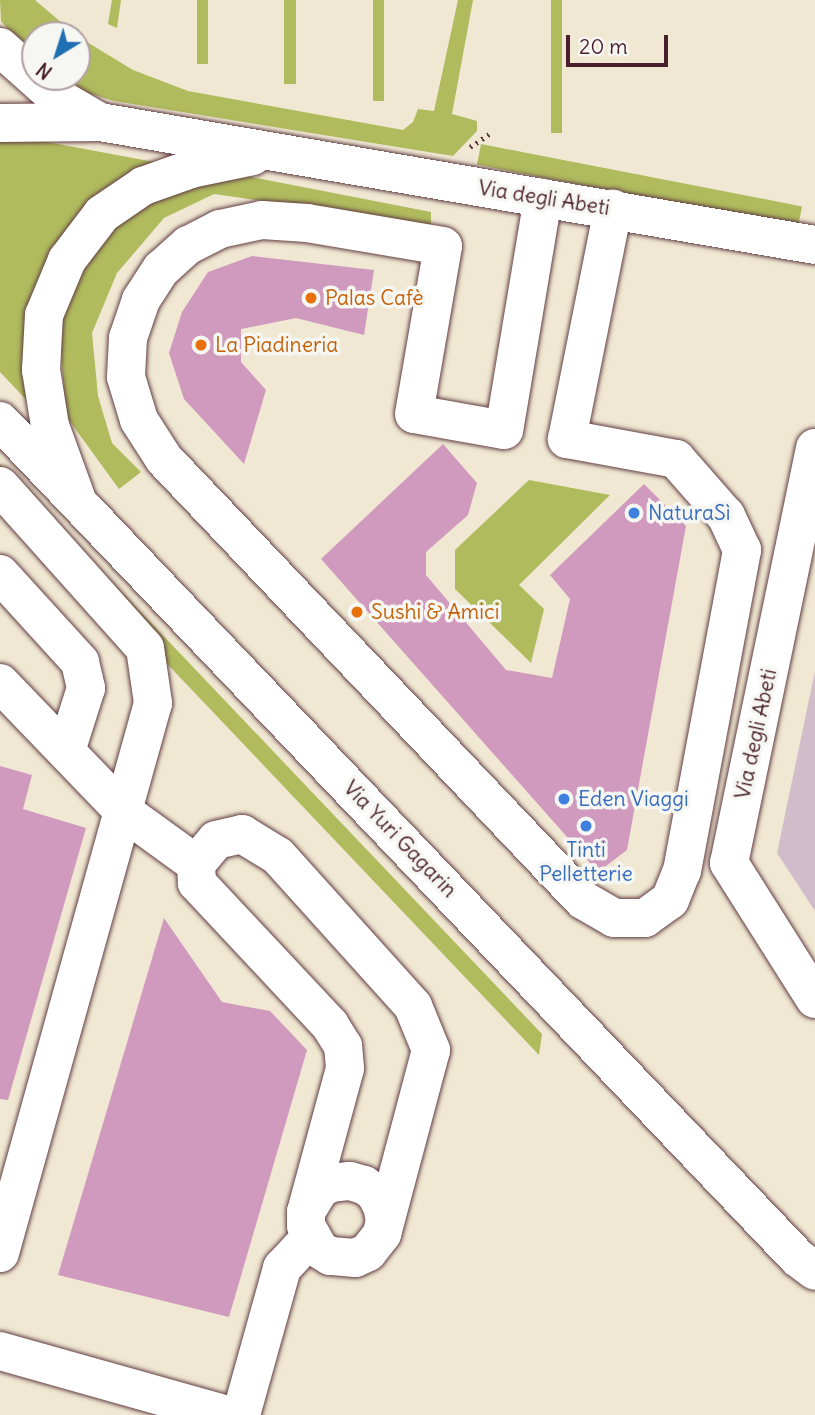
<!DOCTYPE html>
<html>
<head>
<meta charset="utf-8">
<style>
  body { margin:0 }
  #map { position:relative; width:815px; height:1415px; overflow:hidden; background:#f0e8d2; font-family:Delius,sans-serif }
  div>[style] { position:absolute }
  .industrial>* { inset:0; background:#d1bdc9 }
  .green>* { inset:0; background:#afbb5d; transform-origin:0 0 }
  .building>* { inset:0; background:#d09abe }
  .path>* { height:4.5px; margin-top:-2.25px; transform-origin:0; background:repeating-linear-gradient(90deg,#633d44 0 2px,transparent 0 7px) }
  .roads { filter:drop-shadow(0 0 2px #633d44) drop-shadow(0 0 2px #633d44) }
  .minor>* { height:38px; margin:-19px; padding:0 19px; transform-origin:19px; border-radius:19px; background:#fff }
  .major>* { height:38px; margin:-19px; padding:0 19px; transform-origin:19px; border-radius:19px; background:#fff }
  .dots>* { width:19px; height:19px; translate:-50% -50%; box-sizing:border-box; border:4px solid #f6f6f2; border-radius:50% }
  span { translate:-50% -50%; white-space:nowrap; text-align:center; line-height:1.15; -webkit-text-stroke:7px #f6f6f2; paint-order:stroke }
  .street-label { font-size:21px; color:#4a1f2b }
  .food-label { font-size:21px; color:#c56008 }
  .left { translate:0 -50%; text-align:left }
  .shop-label { font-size:21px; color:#366cbe }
  .north { position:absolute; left:21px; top:21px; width:70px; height:70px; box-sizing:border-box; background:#f6f6f2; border:2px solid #b1a0a2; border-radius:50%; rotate:218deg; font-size:19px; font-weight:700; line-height:28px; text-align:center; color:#4a1f2b }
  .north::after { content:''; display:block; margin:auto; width:24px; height:32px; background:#1f6fb2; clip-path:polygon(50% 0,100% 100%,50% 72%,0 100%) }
  .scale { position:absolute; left:566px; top:35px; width:102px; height:32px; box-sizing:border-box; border:4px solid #4a1f2b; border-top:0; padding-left:9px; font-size:21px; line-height:24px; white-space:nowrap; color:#4a1f2b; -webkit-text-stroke:5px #f6f6f2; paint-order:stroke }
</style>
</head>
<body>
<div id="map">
  <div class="industrial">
    <div style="clip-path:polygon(815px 671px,815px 911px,777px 853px)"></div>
  </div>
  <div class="green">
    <div style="clip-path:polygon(0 0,35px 0,76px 35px,35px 35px,35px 59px,1px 21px)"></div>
    <div style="clip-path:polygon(112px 0,121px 0,117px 28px,108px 24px)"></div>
    <div style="left:197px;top:0;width:11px;height:64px"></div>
    <div style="left:284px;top:0;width:12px;height:84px"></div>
    <div style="left:373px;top:0;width:11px;height:101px"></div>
    <div style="clip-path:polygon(458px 0,473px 0,452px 114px,477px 121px,477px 131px,453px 156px,114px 101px,75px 89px,57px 77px,77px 77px,77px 36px,133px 70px,188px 91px,403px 130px,413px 122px,418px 109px,434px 111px)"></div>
    <div style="left:551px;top:0;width:11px;height:133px"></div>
    <div style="clip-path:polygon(26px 138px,165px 164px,91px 210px,36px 410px,0 372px,0 139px)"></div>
    <div style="left:481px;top:144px;width:327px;height:21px;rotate:11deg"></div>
    <div style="clip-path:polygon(241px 175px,431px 212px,431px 225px,214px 194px,164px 218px,117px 273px,92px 333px,98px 396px,112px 443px,141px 472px,119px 489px,66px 416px,59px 327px,92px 249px,115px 222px,182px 184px)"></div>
    <div style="clip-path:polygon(0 464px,542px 1034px,539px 1055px,152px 648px,0 483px)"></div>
    <div style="clip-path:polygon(529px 480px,610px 495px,519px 585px,544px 609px,531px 663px,455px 589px,455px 550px)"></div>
  </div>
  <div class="building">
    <div style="clip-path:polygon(252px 256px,374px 270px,364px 335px,296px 318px,241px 329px,241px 362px,266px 390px,244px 464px,184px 399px,169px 353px,182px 312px,208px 272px)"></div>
    <div style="clip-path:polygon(443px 444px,477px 483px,468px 515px,426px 552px,426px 575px,506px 670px,552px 678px,570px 599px,550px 575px,644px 484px,686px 526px,627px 850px,598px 872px,321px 559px)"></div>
    <div style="clip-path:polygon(0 766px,32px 775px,23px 809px,86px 828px,8px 1100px,0 1099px)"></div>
    <div style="clip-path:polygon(164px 918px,222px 1002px,270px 1011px,307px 1050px,229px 1317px,58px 1275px)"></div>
  </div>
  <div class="path">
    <div style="left:470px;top:147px;width:23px;rotate:-34deg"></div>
  </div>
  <div class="roads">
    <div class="minor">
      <div style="left:0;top:47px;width:74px;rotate:41.7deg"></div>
      <div style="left:55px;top:96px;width:50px;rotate:30.2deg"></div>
      <div style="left:0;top:123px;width:100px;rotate:-0.6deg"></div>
      <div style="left:100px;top:122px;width:726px;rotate:9.76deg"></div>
      <div style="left:543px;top:198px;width:235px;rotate:99.5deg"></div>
      <div style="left:504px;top:430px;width:91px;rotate:-169.9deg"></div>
      <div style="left:414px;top:414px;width:170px;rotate:-80.2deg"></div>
      <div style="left:443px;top:246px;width:138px;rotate:-170.4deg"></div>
      <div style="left:307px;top:223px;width:45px;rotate:-176.2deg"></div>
      <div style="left:262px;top:220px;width:43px;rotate:167.9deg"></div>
      <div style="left:220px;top:229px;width:36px;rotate:153deg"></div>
      <div style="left:188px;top:245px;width:36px;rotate:138deg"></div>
      <div style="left:161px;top:269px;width:37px;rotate:123deg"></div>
      <div style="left:141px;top:300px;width:40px;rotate:108.9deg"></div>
      <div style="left:128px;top:338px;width:39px;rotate:93deg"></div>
      <div style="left:126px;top:377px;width:45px;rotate:73.2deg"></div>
      <div style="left:139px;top:420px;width:46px;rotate:57.3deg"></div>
      <div style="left:164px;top:459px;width:608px;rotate:46.47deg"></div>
      <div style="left:583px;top:900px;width:36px;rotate:30deg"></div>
      <div style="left:614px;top:918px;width:31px"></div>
      <div style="left:645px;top:918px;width:31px;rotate:-36deg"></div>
      <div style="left:670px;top:900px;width:31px;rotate:-68deg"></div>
      <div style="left:682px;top:871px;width:327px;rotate:-79.4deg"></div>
      <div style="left:742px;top:550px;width:38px;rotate:-115deg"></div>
      <div style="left:726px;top:516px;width:76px;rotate:-131.3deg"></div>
      <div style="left:676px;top:459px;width:111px;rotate:-169.6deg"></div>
      <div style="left:567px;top:439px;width:235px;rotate:-78.7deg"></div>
      <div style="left:815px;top:448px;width:424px;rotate:101.7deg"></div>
      <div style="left:729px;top:863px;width:161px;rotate:57.7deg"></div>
      <div style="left:0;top:486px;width:217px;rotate:48.2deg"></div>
      <div style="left:145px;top:648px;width:56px;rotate:81.7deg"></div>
      <div style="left:153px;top:703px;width:571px;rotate:105.55deg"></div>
      <div style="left:77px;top:500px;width:79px;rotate:-110deg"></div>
      <div style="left:50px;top:426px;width:57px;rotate:-99.1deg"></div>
      <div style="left:41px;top:370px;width:55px;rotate:-86.9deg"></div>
      <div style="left:44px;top:315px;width:60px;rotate:-67.3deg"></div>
      <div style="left:67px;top:260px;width:58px;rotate:-52.7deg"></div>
      <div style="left:102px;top:214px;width:50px;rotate:-34.3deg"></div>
      <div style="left:143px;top:186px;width:51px;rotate:-19.5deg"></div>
      <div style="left:191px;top:169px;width:63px;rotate:-11.8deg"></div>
      <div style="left:0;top:574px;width:119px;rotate:47.7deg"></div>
      <div style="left:80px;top:662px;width:27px;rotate:77deg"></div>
      <div style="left:86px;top:688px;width:66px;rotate:107.6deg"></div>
      <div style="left:0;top:683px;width:178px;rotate:46.1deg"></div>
      <div style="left:123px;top:811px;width:90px;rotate:36deg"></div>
      <div style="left:242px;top:834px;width:42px;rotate:31.4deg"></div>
      <div style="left:278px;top:856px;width:202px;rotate:48deg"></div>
      <div style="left:413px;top:1006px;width:48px;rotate:67.8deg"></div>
      <div style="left:431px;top:1050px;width:190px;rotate:104.9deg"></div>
      <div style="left:382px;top:1234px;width:23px;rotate:128deg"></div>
      <div style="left:368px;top:1252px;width:14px;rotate:155deg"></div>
      <div style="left:355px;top:1258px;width:25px;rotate:-175deg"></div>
      <div style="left:330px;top:1256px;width:13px;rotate:-148deg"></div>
      <div style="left:319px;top:1249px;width:26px;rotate:-119deg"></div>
      <div style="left:306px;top:1226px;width:14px;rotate:-90deg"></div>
      <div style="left:306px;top:1212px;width:149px;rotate:-74.8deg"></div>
      <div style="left:345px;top:1068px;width:22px;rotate:-95deg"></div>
      <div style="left:343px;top:1046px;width:25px;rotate:-122deg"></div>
      <div style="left:330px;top:1025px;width:195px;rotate:-133.1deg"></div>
      <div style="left:197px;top:883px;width:19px;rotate:-93deg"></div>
      <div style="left:196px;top:864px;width:31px;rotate:-50deg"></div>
      <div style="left:216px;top:840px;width:27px;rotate:-13deg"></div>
      <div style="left:306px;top:1212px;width:26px;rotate:-59deg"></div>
      <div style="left:319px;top:1190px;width:13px;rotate:-32deg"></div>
      <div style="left:330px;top:1183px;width:20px;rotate:-6deg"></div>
      <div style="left:350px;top:1181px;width:15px;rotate:16deg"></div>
      <div style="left:364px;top:1185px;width:14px;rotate:36deg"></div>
      <div style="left:375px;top:1193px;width:15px;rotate:62deg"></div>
      <div style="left:382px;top:1206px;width:14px;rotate:78deg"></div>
      <div style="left:385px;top:1220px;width:14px;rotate:102deg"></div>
      <div style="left:0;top:1351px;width:237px;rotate:15.7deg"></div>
      <div style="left:241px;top:1415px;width:153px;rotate:-74.4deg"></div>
      <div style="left:282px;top:1268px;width:41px;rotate:-47deg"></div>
    </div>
    <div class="major">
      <div style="left:0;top:421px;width:1156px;rotate:46.37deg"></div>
      <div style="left:798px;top:1258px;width:21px;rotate:37deg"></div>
    </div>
  </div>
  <div class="dots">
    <div style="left:311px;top:298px;background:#e8710a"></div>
    <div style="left:201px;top:345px;background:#e8710a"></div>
    <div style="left:634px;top:513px;background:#3f7fe0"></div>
    <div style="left:357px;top:612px;background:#e8710a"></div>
    <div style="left:564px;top:799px;background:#3f7fe0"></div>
    <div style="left:586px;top:826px;background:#3f7fe0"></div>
  </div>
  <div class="street-label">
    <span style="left:544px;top:198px;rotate:9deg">Via degli Abeti</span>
    <span style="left:756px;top:734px;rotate:-78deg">Via degli Abeti</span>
    <span style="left:400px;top:839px;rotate:46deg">Via Yuri Gagarin</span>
  </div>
  <div class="food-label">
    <span class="left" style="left:325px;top:298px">Palas Cafè</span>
    <span class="left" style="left:215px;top:345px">La Piadineria</span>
    <span class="left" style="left:371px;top:612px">Sushi &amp; Amici</span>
  </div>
  <div class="shop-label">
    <span class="left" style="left:648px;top:513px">NaturaSì</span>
    <span class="left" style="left:578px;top:799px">Eden Viaggi</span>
    <span style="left:586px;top:862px">Tinti<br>Pelletterie</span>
  </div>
  <div class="north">N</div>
  <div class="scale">20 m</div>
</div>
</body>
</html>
